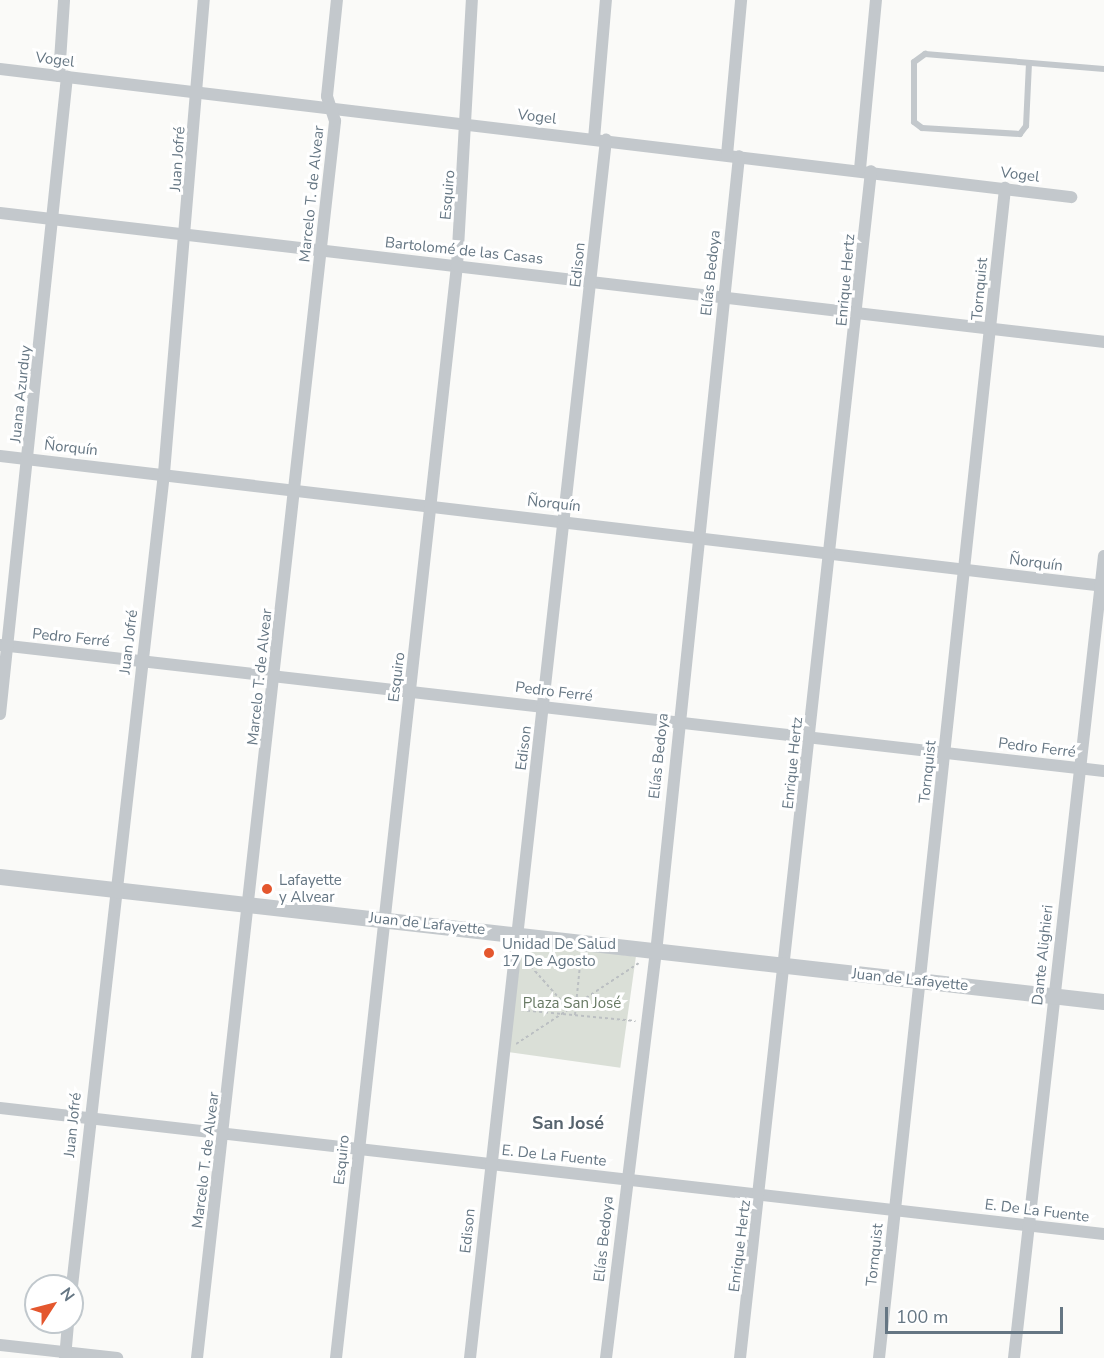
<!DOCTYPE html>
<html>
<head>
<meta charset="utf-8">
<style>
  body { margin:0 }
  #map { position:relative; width:1104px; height:1358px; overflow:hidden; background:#fafaf8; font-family:"Nunito Sans",sans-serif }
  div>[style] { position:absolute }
  .green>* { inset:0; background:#dadfd7; transform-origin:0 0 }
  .path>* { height:2px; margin-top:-1px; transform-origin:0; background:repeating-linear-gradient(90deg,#bbbfc2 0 3px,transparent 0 6px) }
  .service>* { height:6px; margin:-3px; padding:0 3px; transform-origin:3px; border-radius:3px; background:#c3c8cc }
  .minor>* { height:12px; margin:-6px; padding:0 6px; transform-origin:6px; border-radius:6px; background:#c3c8cc }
  .tertiary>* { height:16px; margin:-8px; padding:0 8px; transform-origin:8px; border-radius:8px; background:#c3c8cc }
  .dots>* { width:16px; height:16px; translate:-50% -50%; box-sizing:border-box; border:3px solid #fff; border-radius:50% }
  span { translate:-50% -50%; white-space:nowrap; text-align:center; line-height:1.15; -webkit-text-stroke:6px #fff; paint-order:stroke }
  .street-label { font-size:15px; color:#657683 }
  .poi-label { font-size:15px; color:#657683 }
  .left { translate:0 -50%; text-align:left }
  .park-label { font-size:15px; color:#687a64 }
  .quarter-label { font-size:18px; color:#57646e; font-weight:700 }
  .north { position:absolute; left:24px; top:1274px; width:60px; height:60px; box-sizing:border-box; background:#fff; border:2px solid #c1c8cd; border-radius:50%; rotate:54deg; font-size:16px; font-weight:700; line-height:24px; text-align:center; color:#657683 }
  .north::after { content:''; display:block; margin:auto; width:21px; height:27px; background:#e4572e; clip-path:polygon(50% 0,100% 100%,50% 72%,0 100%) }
  .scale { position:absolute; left:885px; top:1307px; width:178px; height:27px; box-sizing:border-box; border:3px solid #657683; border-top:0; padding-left:8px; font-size:18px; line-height:21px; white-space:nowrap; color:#657683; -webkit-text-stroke:4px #fff; paint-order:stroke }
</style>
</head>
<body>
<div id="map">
  <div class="green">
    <div style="left:523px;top:941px;width:114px;height:112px;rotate:8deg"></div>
  </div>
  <div class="path">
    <div style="left:527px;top:962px;width:60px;rotate:48.4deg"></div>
    <div style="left:521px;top:1010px;width:115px;rotate:5.5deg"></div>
    <div style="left:575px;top:1015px;width:60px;rotate:-84.3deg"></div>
    <div style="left:516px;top:1044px;width:147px;rotate:-33.4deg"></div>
  </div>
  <div class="service">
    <div style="left:1029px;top:63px;width:63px;rotate:92.7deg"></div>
    <div style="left:1026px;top:126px;width:10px;rotate:127deg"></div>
    <div style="left:1020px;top:134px;width:98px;rotate:-176.5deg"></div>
    <div style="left:922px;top:128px;width:10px;rotate:-143deg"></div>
    <div style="left:914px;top:122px;width:60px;rotate:-90deg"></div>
    <div style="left:914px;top:62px;width:14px;rotate:-36deg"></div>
    <div style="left:925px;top:54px;width:180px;rotate:4.8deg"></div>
  </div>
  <div class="minor">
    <div style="left:0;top:69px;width:1079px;rotate:6.82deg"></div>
    <div style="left:59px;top:76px;width:76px;rotate:-86.2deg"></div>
    <div style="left:594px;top:139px;width:140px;rotate:-85.1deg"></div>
    <div style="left:727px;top:155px;width:156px;rotate:-84.8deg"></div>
    <div style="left:860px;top:169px;width:170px;rotate:-84.6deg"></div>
    <div style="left:0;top:213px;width:1112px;rotate:6.66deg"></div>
    <div style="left:0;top:456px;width:1112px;rotate:6.72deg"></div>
    <div style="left:0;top:645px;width:1111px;rotate:6.51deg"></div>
    <div style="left:0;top:714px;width:641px;rotate:-84deg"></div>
    <div style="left:0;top:1108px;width:1111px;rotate:6.51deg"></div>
    <div style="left:72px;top:1286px;width:818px;rotate:-83.54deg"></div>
    <div style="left:164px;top:473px;width:475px;rotate:-85.2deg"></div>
    <div style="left:0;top:1345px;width:118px;rotate:6.3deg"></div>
    <div style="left:65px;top:1358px;width:36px;rotate:-85deg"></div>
    <div style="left:197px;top:1358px;width:1245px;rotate:-83.63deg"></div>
    <div style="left:335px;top:121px;width:26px;rotate:-108deg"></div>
    <div style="left:327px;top:96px;width:97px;rotate:-84.1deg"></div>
    <div style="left:336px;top:1358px;width:1099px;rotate:-83.68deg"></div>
    <div style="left:457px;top:266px;width:266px;rotate:-86.8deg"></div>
    <div style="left:470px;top:1358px;width:1226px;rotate:-83.63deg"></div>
    <div style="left:606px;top:1358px;width:408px;rotate:-83deg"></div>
    <div style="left:656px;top:953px;width:801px;rotate:-84.05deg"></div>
    <div style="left:740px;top:1358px;width:1194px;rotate:-83.7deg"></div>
    <div style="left:879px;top:1358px;width:1177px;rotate:-83.85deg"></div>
    <div style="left:1014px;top:1358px;width:807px;rotate:-83.6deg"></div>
  </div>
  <div class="tertiary">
    <div style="left:0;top:877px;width:1111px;rotate:6.46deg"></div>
  </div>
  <div class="dots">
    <div style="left:267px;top:889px;background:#e4572e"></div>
    <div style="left:489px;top:953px;background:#e4572e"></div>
  </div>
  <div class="street-label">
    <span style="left:55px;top:60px;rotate:7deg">Vogel</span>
    <span style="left:537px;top:117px;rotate:7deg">Vogel</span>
    <span style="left:178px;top:159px;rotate:-86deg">Juan Jofré</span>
    <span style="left:1020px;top:175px;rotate:7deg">Vogel</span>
    <span style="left:312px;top:194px;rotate:-84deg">Marcelo T. de Alvear</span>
    <span style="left:448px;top:195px;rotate:-85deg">Esquiro</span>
    <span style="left:464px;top:251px;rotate:6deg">Bartolomé de las Casas</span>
    <span style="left:578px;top:265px;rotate:-84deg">Edison</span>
    <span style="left:711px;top:273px;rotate:-84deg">Elías Bedoya</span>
    <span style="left:846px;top:280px;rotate:-85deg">Enrique Hertz</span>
    <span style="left:980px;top:289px;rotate:-85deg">Tornquist</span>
    <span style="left:21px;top:394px;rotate:-84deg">Juana Azurduy</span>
    <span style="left:71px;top:448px;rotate:6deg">Ñorquín</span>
    <span style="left:554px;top:504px;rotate:6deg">Ñorquín</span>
    <span style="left:1036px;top:563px;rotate:7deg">Ñorquín</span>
    <span style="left:71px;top:638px;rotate:6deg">Pedro Ferré</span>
    <span style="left:129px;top:642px;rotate:-83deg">Juan Jofré</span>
    <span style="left:260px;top:677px;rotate:-84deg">Marcelo T. de Alvear</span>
    <span style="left:397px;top:677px;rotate:-83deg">Esquiro</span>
    <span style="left:554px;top:692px;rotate:7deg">Pedro Ferré</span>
    <span style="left:524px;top:748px;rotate:-83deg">Edison</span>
    <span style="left:1037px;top:748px;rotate:7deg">Pedro Ferré</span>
    <span style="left:659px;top:756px;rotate:-84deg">Elías Bedoya</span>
    <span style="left:793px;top:763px;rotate:-84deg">Enrique Hertz</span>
    <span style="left:928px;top:772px;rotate:-84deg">Tornquist</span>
    <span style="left:427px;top:924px;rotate:6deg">Juan de Lafayette</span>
    <span style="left:1043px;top:955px;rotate:-84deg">Dante Alighieri</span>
    <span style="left:910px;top:980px;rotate:6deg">Juan de Lafayette</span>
    <span style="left:73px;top:1125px;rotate:-84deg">Juan Jofré</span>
    <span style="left:554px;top:1156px;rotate:6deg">E. De La Fuente</span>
    <span style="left:206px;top:1160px;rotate:-83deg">Marcelo T. de Alvear</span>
    <span style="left:342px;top:1160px;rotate:-84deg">Esquiro</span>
    <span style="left:1037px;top:1211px;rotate:7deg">E. De La Fuente</span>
    <span style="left:468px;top:1231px;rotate:-84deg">Edison</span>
    <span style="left:604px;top:1239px;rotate:-84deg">Elías Bedoya</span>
    <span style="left:740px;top:1246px;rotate:-83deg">Enrique Hertz</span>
    <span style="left:875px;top:1255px;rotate:-84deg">Tornquist</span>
  </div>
  <div class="poi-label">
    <span class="left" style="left:279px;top:889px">Lafayette<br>y Alvear</span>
    <span class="left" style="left:502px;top:953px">Unidad De Salud<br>17 De Agosto</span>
  </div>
  <div class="park-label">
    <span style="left:572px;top:1004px">Plaza San José</span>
  </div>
  <div class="quarter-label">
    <span style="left:568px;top:1123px">San José</span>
  </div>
  <div class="north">N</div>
  <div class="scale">100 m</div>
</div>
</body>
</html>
